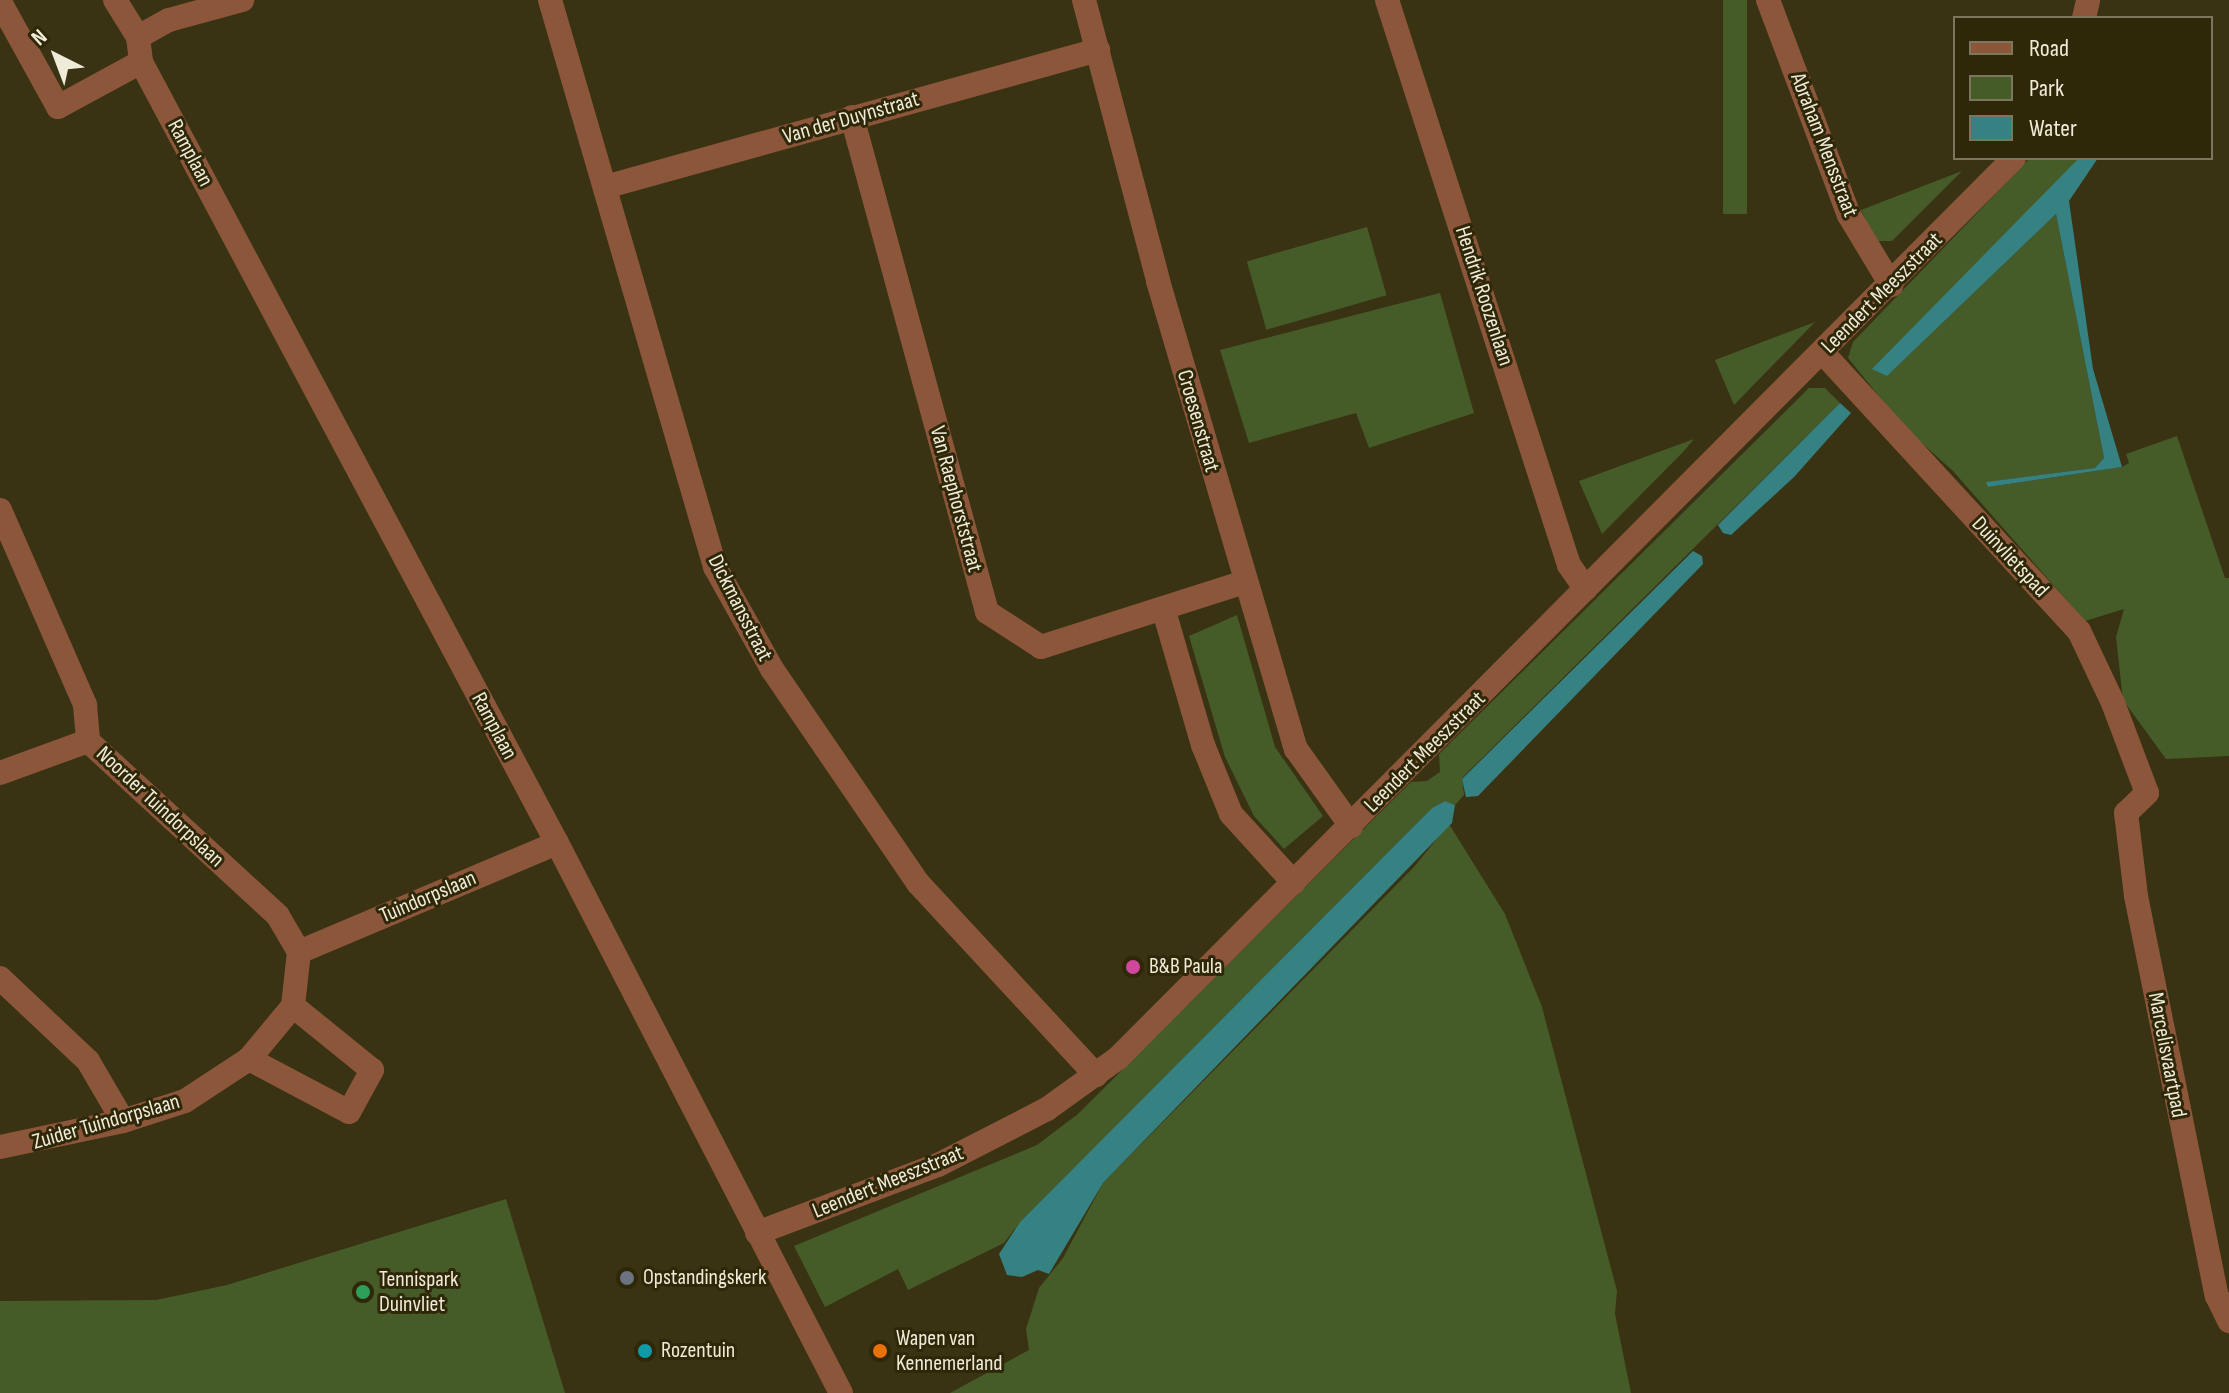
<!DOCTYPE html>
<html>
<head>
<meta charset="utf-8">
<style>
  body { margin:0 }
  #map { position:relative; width:2229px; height:1393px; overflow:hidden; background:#393213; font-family:"Sofia Sans Condensed",sans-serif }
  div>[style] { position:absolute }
  .green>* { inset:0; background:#465c28; transform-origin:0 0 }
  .water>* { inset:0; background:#368283 }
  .minor>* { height:24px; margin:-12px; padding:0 12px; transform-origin:12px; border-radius:12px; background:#8c563b }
  .dots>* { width:22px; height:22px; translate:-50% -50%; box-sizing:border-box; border:4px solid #2f2808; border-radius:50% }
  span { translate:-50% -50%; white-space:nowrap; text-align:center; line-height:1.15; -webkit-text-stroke:6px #2f2808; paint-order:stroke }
  .street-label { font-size:22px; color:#efebd9 }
  .poi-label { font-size:22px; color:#efebd9 }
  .left { translate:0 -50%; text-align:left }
  .legend { position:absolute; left:1953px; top:16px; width:260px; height:144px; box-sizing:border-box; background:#2f2808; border:2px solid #7c765c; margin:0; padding:10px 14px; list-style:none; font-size:24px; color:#efebd9 }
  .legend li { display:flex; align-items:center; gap:16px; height:40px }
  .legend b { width:40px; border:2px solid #7c765c }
  .north { position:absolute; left:16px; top:16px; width:80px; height:80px; -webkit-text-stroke:6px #2f2808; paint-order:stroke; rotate:318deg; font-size:22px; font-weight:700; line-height:32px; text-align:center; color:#efebd9 }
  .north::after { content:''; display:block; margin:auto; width:28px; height:36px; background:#efebd9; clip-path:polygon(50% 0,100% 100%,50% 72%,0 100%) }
</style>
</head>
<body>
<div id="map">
  <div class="green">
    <div style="left:1723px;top:0;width:24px;height:214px"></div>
    <div style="clip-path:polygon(2030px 158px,2082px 158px,1887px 376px,2056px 214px,2104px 458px,2095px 468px,1987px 482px,1988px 487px,2122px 467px,2129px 463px,2126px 454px,2177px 436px,2225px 578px,2229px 578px,2229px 756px,2166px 759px,2123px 700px,2116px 637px,2124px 609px,2085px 621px,1953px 471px,1904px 427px,1848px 358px,1853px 342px)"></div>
    <div style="clip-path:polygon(1962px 171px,1892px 241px,1876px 241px,1861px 210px)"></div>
    <div style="left:1367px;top:227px;width:71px;height:125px;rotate:74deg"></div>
    <div style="clip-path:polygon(1440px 293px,1474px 413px,1369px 448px,1356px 413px,1249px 443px,1220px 350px)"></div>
    <div style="clip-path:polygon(1815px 322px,1734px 405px,1715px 360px)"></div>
    <div style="clip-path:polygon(1809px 388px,1825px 388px,1840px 403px,1462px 778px,1464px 795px,1455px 805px,1445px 801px,1432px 808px,1020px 1222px,1004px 1243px,908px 1290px,898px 1269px,825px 1307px,794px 1246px,1037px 1145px,1078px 1114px,1411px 782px,1427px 781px,1440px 772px,1439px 754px)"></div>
    <div style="clip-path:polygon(1694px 439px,1684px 451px,1602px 534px,1579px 481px)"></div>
    <div style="clip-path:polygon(1237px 615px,1275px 747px,1323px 816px,1284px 849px,1254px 816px,1225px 757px,1189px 636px)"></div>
    <div style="clip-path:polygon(1449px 824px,1505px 914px,1542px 1007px,1617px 1291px,1615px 1314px,1631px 1393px,950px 1393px,1029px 1350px,1026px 1329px,1039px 1288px,1063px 1258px,1103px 1183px,1414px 867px)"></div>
    <div style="clip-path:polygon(506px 1199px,565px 1393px,0 1393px,0 1301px,156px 1300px,227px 1285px)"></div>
  </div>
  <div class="water">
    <div style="clip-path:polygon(2079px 158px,2098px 158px,2069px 201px,2093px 369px,2122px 467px,1988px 487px,1986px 482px,2095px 468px,2104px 458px,2056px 214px,1887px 376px,1872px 369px)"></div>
    <div style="clip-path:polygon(1840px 403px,1851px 413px,1794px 477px,1731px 535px,1723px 533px,1718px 525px)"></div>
    <div style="clip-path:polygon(1693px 551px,1702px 556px,1703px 564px,1478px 796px,1466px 797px,1462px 779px)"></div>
    <div style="clip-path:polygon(1445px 801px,1455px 805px,1452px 823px,1103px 1183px,1049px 1274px,1038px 1270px,1022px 1277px,1007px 1275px,999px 1254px,1020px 1222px,1432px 808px)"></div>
  </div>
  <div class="minor">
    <div style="left:115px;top:0;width:44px;rotate:58.1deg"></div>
    <div style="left:138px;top:37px;width:25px;rotate:83deg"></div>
    <div style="left:141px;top:62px;width:885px;rotate:61.96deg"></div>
    <div style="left:557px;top:843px;width:619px;rotate:62.69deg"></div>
    <div style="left:550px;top:0;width:591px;rotate:73.77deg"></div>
    <div style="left:715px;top:567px;width:117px;rotate:60.8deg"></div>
    <div style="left:772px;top:669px;width:259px;rotate:55.7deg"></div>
    <div style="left:918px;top:883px;width:262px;rotate:47.2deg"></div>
    <div style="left:1084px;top:0;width:291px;rotate:75.2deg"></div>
    <div style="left:1158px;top:281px;width:488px;rotate:73.6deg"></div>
    <div style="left:1296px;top:749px;width:95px;rotate:54.5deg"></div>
    <div style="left:1387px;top:0;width:594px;rotate:72.15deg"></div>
    <div style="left:1569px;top:565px;width:29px;rotate:55deg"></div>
    <div style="left:1768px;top:0;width:230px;rotate:69.4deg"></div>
    <div style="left:1849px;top:215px;width:82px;rotate:59deg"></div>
    <div style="left:0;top:2px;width:120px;rotate:61.1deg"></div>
    <div style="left:58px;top:107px;width:94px;rotate:-28.5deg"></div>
    <div style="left:2084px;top:18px;width:18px;rotate:-77deg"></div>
    <div style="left:138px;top:37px;width:35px;rotate:-29deg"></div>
    <div style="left:169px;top:20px;width:76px;rotate:-15.3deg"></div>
    <div style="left:852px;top:117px;width:513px;rotate:74.74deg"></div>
    <div style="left:987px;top:612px;width:64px;rotate:32.9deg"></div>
    <div style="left:1041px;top:647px;width:214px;rotate:-17.7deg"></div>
    <div style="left:605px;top:187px;width:512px;rotate:-15.53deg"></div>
    <div style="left:1823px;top:353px;width:378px;rotate:47.4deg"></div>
    <div style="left:2079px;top:631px;width:80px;rotate:64.7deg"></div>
    <div style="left:2113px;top:703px;width:96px;rotate:69.3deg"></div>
    <div style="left:2147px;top:793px;width:29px;rotate:136deg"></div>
    <div style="left:2126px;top:813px;width:84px;rotate:83.1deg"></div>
    <div style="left:2136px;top:896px;width:408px;rotate:78.6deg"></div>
    <div style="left:2217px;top:1296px;width:28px;rotate:64deg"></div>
    <div style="left:0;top:510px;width:213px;rotate:66.4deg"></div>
    <div style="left:85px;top:705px;width:36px;rotate:85deg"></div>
    <div style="left:88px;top:741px;width:258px;rotate:42.6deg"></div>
    <div style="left:278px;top:916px;width:42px;rotate:59.7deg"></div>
    <div style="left:1164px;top:611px;width:140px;rotate:73.8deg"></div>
    <div style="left:1203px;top:745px;width:74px;rotate:67.9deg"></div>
    <div style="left:1231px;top:814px;width:93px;rotate:47.6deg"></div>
    <div style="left:0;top:773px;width:94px;rotate:-20deg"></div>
    <div style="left:299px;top:952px;width:280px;rotate:-22.9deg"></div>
    <div style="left:0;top:978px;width:121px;rotate:43.3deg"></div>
    <div style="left:88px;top:1061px;width:69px;rotate:59.7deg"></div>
    <div style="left:249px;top:1059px;width:113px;rotate:27.9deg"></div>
    <div style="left:349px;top:1112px;width:48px;rotate:-61.3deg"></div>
    <div style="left:372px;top:1070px;width:102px;rotate:-141deg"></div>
    <div style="left:0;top:1147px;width:126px;rotate:-11.9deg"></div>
    <div style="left:123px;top:1121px;width:65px;rotate:-17.9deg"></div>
    <div style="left:185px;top:1101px;width:77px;rotate:-33.3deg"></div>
    <div style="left:249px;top:1059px;width:69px;rotate:-50.3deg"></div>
    <div style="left:293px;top:1006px;width:54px;rotate:-83.7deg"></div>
    <div style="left:757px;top:1233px;width:193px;rotate:-20.6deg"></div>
    <div style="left:938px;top:1165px;width:123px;rotate:-27.2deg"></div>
    <div style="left:1047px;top:1109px;width:87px;rotate:-35.7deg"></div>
    <div style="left:1118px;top:1058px;width:1270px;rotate:-45.13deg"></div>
  </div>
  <div class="dots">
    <div style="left:1133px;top:967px;background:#d1479c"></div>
    <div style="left:627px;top:1278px;background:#6b7280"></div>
    <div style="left:363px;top:1292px;background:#2e9e5b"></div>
    <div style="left:645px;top:1351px;background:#0f9aa8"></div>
    <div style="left:880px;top:1351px;background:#e8710a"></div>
  </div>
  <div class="street-label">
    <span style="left:851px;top:118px;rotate:-16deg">Van der Duynstraat</span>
    <span style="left:1824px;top:145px;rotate:69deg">Abraham Mensstraat</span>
    <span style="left:190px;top:153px;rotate:62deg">Ramplaan</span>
    <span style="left:1882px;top:293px;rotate:-45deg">Leendert Meeszstraat</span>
    <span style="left:1484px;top:296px;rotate:72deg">Hendrik Roozenlaan</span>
    <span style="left:1198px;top:421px;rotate:74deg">Croesenstraat</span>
    <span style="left:956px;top:499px;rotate:75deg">Van Raephorststraat</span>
    <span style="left:2010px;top:557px;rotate:47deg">Duinvlietspad</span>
    <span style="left:740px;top:608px;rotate:63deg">Dickmansstraat</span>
    <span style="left:494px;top:726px;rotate:62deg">Ramplaan</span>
    <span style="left:1425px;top:752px;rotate:-45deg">Leendert Meeszstraat</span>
    <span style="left:160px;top:807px;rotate:43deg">Noorder Tuindorpslaan</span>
    <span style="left:428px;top:897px;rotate:-23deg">Tuindorpslaan</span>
    <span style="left:2167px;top:1055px;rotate:79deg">Marcelisvaartpad</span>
    <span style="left:106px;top:1122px;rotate:-16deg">Zuider Tuindorpslaan</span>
    <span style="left:888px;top:1182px;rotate:-22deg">Leendert Meeszstraat</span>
  </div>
  <div class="poi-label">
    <span class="left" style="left:1149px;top:967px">B&amp;B Paula</span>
    <span class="left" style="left:643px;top:1278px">Opstandingskerk</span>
    <span class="left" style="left:379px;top:1292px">Tennispark<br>Duinvliet</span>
    <span class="left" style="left:896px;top:1351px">Wapen van<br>Kennemerland</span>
    <span class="left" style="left:661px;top:1351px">Rozentuin</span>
  </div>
  <ul class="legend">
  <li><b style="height:10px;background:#8c563b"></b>Road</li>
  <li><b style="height:22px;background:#465c28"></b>Park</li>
  <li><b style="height:22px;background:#368283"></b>Water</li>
  </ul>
  <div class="north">N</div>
</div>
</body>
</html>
